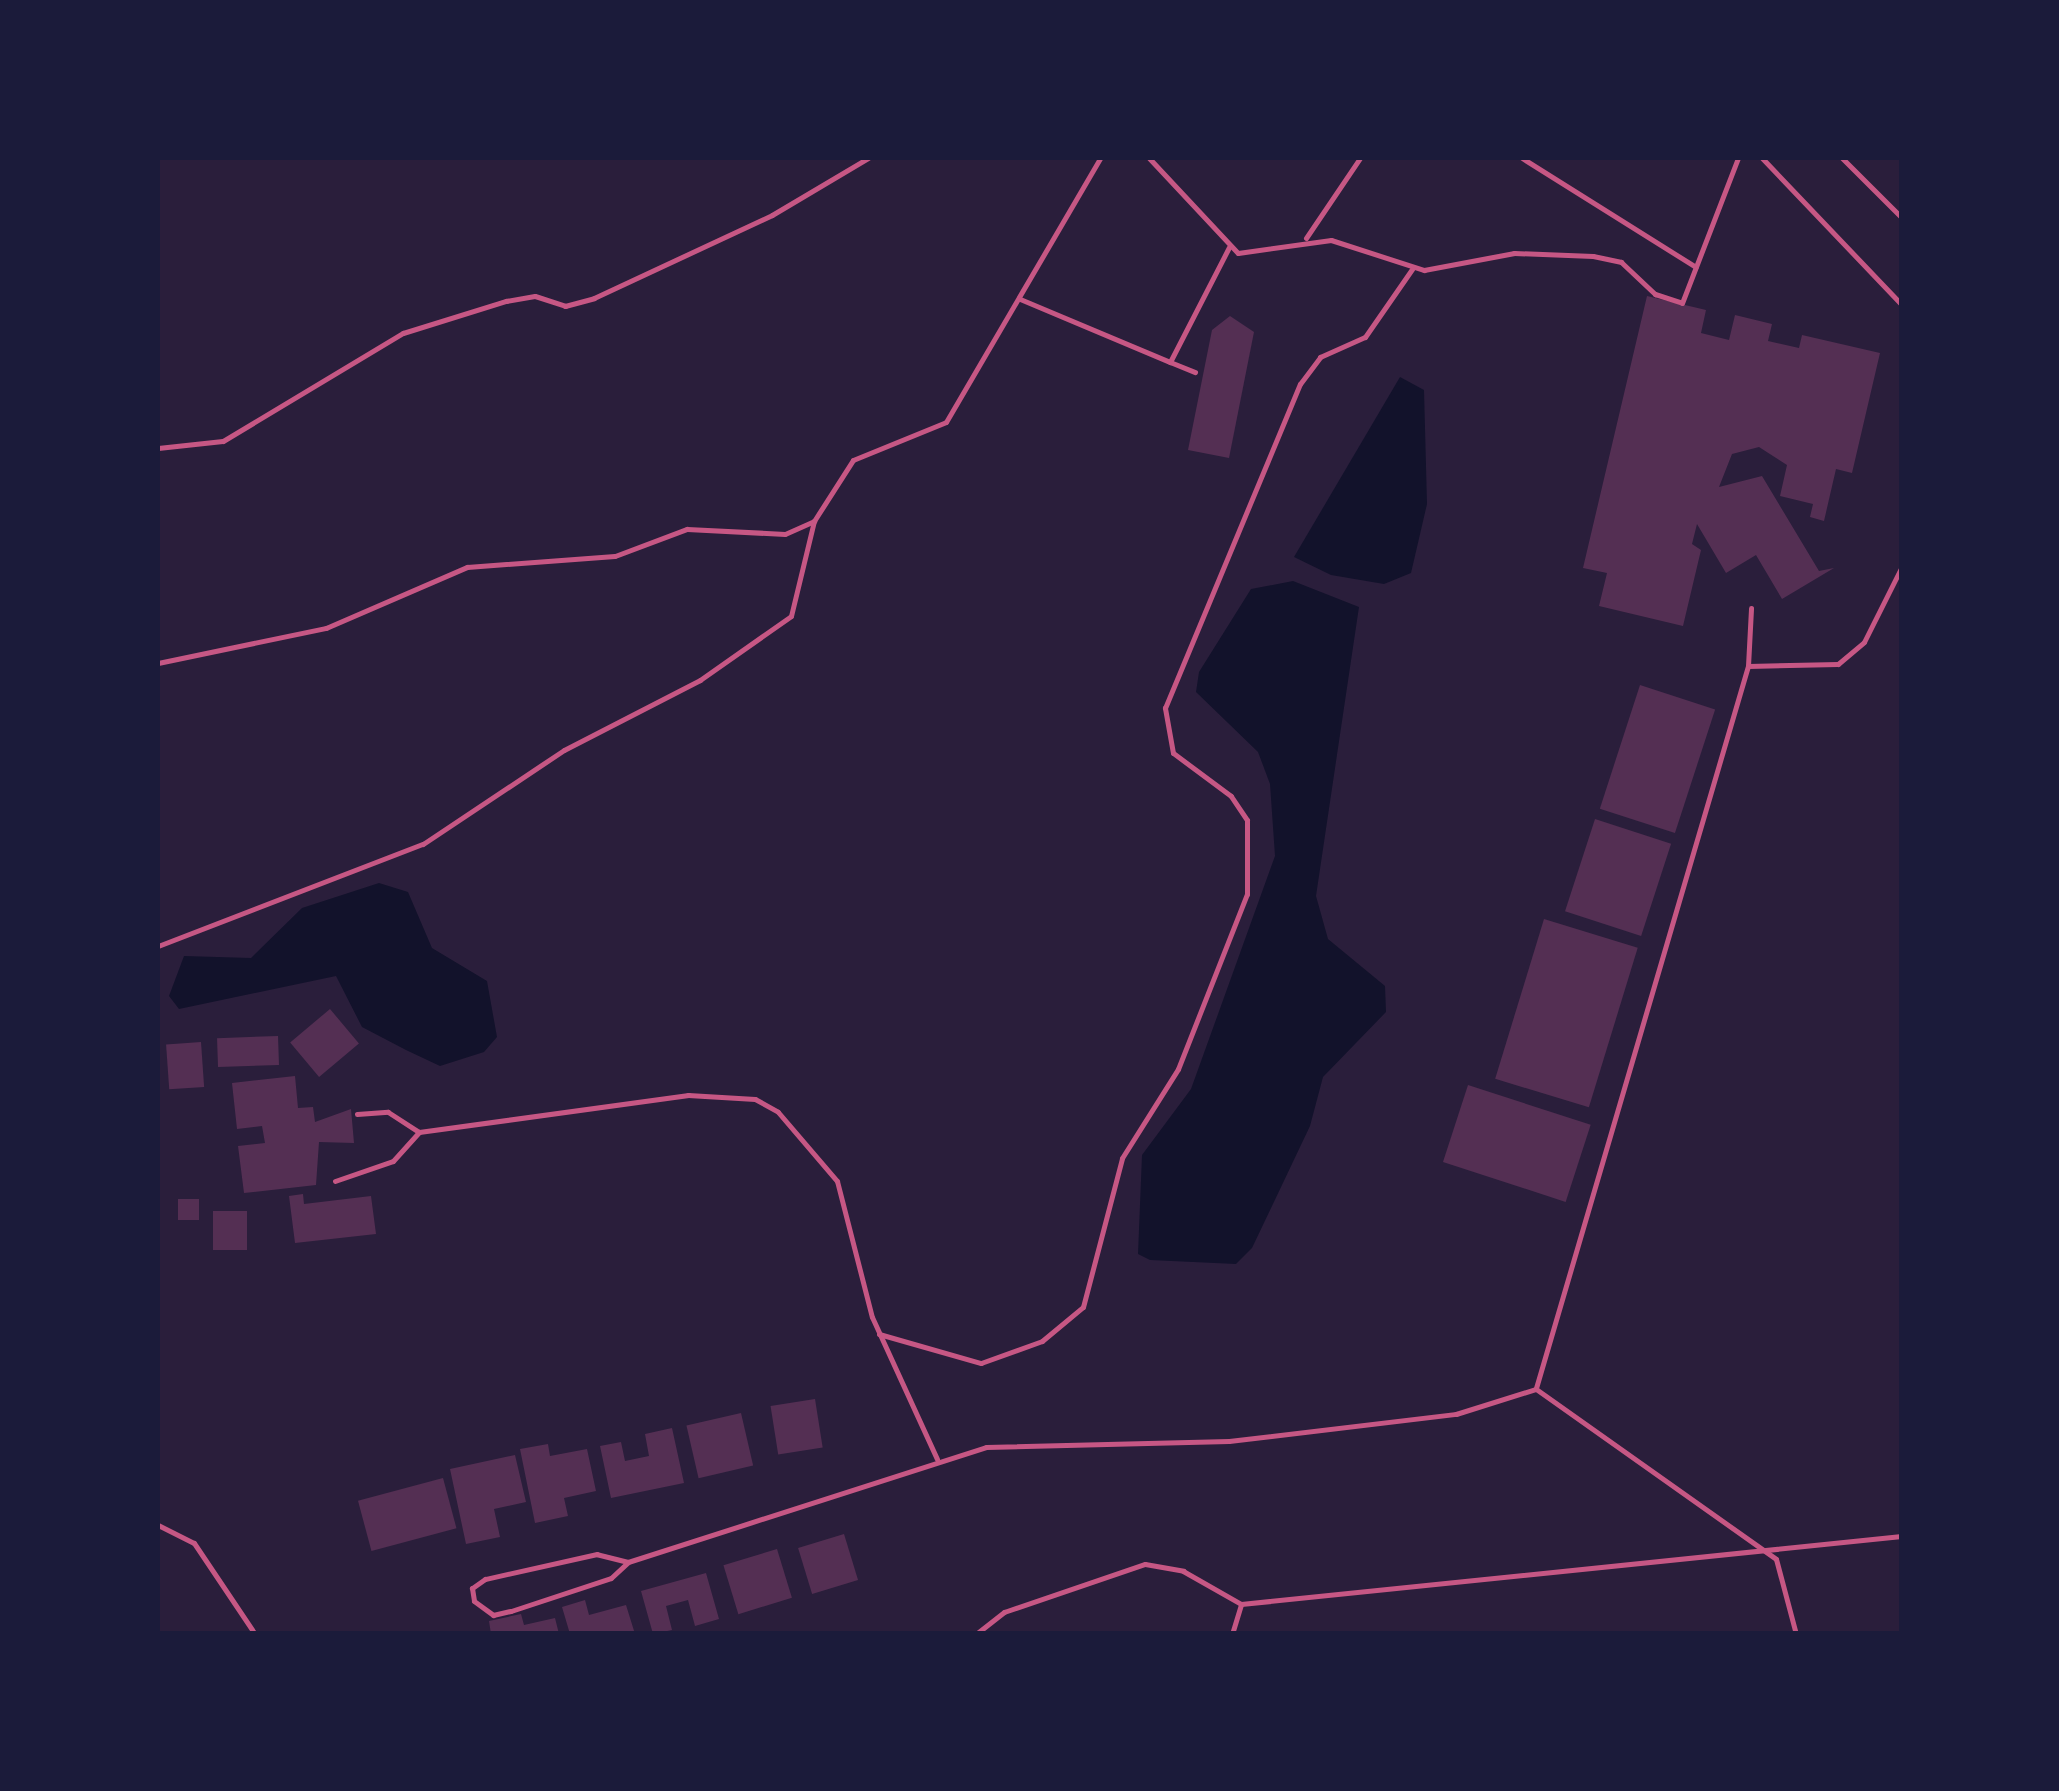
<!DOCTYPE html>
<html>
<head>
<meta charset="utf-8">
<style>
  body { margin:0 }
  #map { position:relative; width:2059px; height:1791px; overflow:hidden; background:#1b1b3a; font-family:Lato,sans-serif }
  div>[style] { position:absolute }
  .green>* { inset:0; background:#2a1e3b; transform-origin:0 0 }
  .water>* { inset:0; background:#12122b }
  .building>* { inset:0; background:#542f53; transform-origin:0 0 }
  .service>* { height:5px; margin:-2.5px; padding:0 2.5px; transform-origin:2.5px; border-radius:2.5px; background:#c65784 }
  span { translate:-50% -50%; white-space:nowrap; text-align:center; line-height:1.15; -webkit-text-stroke:8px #1b1b3a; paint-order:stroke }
  .frame { position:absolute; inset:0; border:160px solid #1b1b3a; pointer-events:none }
</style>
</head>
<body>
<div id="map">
  <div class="green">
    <div style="left:158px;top:158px;width:1743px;height:1475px"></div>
  </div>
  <div class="water">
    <div style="clip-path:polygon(1400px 377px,1424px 390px,1427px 504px,1411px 573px,1384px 584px,1331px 575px,1294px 557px)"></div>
    <div style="clip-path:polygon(1293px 581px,1359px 607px,1316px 896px,1328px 939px,1385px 986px,1386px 1012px,1323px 1077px,1310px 1126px,1252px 1248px,1236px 1264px,1150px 1260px,1138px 1254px,1142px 1155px,1191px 1089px,1275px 856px,1270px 784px,1258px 752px,1196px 692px,1199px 672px,1251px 589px)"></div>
    <div style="clip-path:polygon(379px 883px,408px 892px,432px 948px,487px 981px,497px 1037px,484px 1052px,440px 1066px,406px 1050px,362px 1027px,336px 976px,179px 1009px,169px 996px,184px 956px,251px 958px,302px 908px)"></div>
  </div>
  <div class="building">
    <div style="clip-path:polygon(1647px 296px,1706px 310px,1701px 333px,1729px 340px,1735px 315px,1772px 324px,1768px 341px,1799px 348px,1802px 335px,1880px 353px,1852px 473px,1836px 469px,1824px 521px,1810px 517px,1813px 504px,1780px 496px,1787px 465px,1759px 447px,1732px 454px,1719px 487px,1762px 476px,1819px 571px,1834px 568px,1782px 599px,1756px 555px,1726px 573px,1697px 524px,1692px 544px,1701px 550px,1683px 626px,1599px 606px,1607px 573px,1583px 568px)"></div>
    <div style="clip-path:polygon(1230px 316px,1254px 332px,1229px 458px,1188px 450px,1212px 330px)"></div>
    <div style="left:1640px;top:685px;width:79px;height:130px;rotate:18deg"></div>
    <div style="left:1595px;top:819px;width:80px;height:97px;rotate:18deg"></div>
    <div style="left:1544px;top:919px;width:98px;height:167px;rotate:17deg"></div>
    <div style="left:330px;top:1009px;width:45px;height:52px;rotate:50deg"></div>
    <div style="left:278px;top:1036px;width:29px;height:61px;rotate:88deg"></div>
    <div style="left:201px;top:1042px;width:45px;height:35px;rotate:86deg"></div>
    <div style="clip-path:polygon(295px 1076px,298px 1108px,313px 1107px,315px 1122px,351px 1109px,354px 1143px,319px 1142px,316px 1185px,244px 1193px,238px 1146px,265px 1143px,262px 1126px,237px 1129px,232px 1083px)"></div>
    <div style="left:1468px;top:1085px;width:129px;height:81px;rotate:18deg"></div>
    <div style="clip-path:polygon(303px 1194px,304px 1204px,371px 1196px,376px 1234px,295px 1243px,289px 1196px)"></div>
    <div style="left:178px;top:1199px;width:21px;height:21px"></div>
    <div style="left:213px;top:1211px;width:34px;height:39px"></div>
    <div style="left:815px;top:1399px;width:49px;height:45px;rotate:81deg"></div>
    <div style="left:741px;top:1413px;width:54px;height:56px;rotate:77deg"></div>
    <div style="clip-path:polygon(672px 1428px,684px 1483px,611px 1498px,600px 1446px,621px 1442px,625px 1461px,649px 1456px,645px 1434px)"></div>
    <div style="clip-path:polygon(548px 1444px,550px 1456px,587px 1449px,596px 1491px,564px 1498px,568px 1516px,535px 1523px,520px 1449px)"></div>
    <div style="clip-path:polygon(515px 1455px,526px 1502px,494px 1509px,500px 1537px,466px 1544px,450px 1469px)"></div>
    <div style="left:443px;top:1478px;width:52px;height:88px;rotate:75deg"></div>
    <div style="left:844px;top:1534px;width:48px;height:48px;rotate:73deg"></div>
    <div style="left:777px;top:1549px;width:51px;height:56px;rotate:73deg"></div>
    <div style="clip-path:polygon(706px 1573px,719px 1619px,695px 1626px,688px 1600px,666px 1606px,672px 1630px,653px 1634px,641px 1591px)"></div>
    <div style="clip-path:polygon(585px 1600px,589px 1615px,626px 1605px,635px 1634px,570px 1634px,562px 1607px)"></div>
    <div style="clip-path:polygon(521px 1614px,524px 1625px,555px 1618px,559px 1634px,491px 1634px,489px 1621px)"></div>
  </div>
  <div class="service">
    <div style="left:1149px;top:158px;width:130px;rotate:46.9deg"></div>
    <div style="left:1238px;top:253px;width:94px;rotate:-8deg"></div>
    <div style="left:1331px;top:240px;width:98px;rotate:17.9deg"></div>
    <div style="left:1424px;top:270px;width:92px;rotate:-10.7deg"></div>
    <div style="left:1514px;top:253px;width:79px;rotate:2.2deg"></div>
    <div style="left:1593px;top:256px;width:29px;rotate:12deg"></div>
    <div style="left:1621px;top:262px;width:47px;rotate:43.3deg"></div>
    <div style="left:1655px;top:294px;width:28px;rotate:18deg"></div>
    <div style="left:1682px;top:303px;width:155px;rotate:-68.9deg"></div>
    <div style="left:1522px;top:158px;width:205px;rotate:32.1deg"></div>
    <div style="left:1762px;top:158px;width:203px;rotate:46.4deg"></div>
    <div style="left:1842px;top:158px;width:85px;rotate:45deg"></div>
    <div style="left:1306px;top:238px;width:97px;rotate:-56deg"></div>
    <div style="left:1020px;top:299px;width:163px;rotate:22.8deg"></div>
    <div style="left:1170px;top:362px;width:129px;rotate:-62.8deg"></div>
    <div style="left:1170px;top:362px;width:27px;rotate:22deg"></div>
    <div style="left:158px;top:448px;width:65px;rotate:-6.1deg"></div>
    <div style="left:223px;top:441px;width:210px;rotate:-31deg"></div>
    <div style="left:403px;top:333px;width:108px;rotate:-17.3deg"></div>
    <div style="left:506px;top:301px;width:29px;rotate:-10deg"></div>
    <div style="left:535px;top:296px;width:32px;rotate:18deg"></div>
    <div style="left:565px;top:306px;width:30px;rotate:-15deg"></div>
    <div style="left:594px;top:298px;width:196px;rotate:-25deg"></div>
    <div style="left:772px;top:215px;width:112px;rotate:-30.7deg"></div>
    <div style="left:158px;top:663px;width:172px;rotate:-11.8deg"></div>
    <div style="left:326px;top:628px;width:154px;rotate:-23.4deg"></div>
    <div style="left:467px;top:567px;width:148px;rotate:-4.3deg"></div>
    <div style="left:615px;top:556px;width:77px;rotate:-20.6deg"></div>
    <div style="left:687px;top:529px;width:98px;rotate:2.9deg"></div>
    <div style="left:785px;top:534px;width:32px;rotate:-24deg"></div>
    <div style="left:814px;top:521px;width:72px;rotate:-57.4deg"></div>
    <div style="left:853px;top:460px;width:100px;rotate:-22.2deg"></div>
    <div style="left:946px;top:422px;width:306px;rotate:-59.7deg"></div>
    <div style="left:1748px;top:666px;width:90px;rotate:-1.3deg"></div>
    <div style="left:1838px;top:664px;width:34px;rotate:-40deg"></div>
    <div style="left:1864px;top:642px;width:85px;rotate:-63.4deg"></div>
    <div style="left:158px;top:946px;width:284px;rotate:-21.1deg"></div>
    <div style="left:423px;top:844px;width:169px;rotate:-33.7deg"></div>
    <div style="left:564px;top:750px;width:153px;rotate:-27.2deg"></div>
    <div style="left:700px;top:680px;width:111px;rotate:-35.1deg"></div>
    <div style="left:791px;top:616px;width:98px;rotate:-76.4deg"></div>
    <div style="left:357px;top:1114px;width:31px;rotate:-4deg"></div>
    <div style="left:388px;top:1112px;width:37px;rotate:33deg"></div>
    <div style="left:419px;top:1132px;width:272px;rotate:-7.8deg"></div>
    <div style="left:688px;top:1095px;width:67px;rotate:3.4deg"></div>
    <div style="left:755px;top:1099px;width:26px;rotate:29deg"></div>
    <div style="left:778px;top:1112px;width:91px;rotate:49.5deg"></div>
    <div style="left:837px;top:1181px;width:140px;rotate:75.6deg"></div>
    <div style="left:872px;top:1317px;width:156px;rotate:65.4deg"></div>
    <div style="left:335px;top:1181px;width:61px;rotate:-19deg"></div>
    <div style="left:393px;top:1161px;width:39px;rotate:-48deg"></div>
    <div style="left:879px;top:1334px;width:106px;rotate:15.9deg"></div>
    <div style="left:981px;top:1363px;width:65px;rotate:-19.8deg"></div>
    <div style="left:1042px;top:1341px;width:53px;rotate:-39.7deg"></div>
    <div style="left:1083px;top:1307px;width:154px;rotate:-75.3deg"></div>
    <div style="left:1122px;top:1158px;width:105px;rotate:-57.8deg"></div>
    <div style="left:1178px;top:1069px;width:188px;rotate:-68.5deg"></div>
    <div style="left:1247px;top:894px;width:74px;rotate:-90deg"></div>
    <div style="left:1247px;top:820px;width:29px;rotate:-124deg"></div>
    <div style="left:1231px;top:796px;width:72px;rotate:-143.4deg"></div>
    <div style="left:1173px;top:753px;width:46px;rotate:-100.1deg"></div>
    <div style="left:1165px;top:708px;width:351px;rotate:-67.4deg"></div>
    <div style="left:1300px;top:384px;width:34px;rotate:-53deg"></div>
    <div style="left:1320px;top:357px;width:49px;rotate:-24deg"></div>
    <div style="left:1365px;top:337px;width:83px;rotate:-55.3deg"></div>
    <div style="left:1536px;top:1388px;width:752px;rotate:-73.64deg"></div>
    <div style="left:1748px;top:666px;width:58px;rotate:-87deg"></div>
    <div style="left:158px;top:1525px;width:40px;rotate:26.6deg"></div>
    <div style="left:194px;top:1543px;width:110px;rotate:56.2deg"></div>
    <div style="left:628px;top:1562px;width:32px;rotate:-166deg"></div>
    <div style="left:597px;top:1554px;width:115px;rotate:167.4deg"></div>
    <div style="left:485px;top:1579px;width:16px;rotate:145deg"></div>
    <div style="left:472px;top:1588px;width:13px;rotate:81deg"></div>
    <div style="left:474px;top:1601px;width:24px;rotate:36deg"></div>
    <div style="left:493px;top:1615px;width:18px;rotate:-13deg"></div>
    <div style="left:511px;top:1611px;width:105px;rotate:-18.3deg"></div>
    <div style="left:611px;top:1578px;width:23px;rotate:-43deg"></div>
    <div style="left:628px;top:1562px;width:376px;rotate:-17.8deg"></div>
    <div style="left:986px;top:1447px;width:243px;rotate:-1.4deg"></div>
    <div style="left:1229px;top:1441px;width:229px;rotate:-6.8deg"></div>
    <div style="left:1456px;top:1414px;width:84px;rotate:-17.4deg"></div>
    <div style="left:1536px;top:1389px;width:294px;rotate:35.3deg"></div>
    <div style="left:1776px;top:1559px;width:78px;rotate:75.1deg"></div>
    <div style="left:976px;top:1634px;width:36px;rotate:-38deg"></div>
    <div style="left:1004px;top:1612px;width:149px;rotate:-18.8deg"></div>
    <div style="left:1145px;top:1564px;width:39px;rotate:10deg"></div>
    <div style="left:1183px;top:1571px;width:67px;rotate:29.6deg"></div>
    <div style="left:1241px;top:1604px;width:664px;rotate:-5.87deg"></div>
    <div style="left:1232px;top:1634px;width:31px;rotate:-73deg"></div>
  </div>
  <div class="frame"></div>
</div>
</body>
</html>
